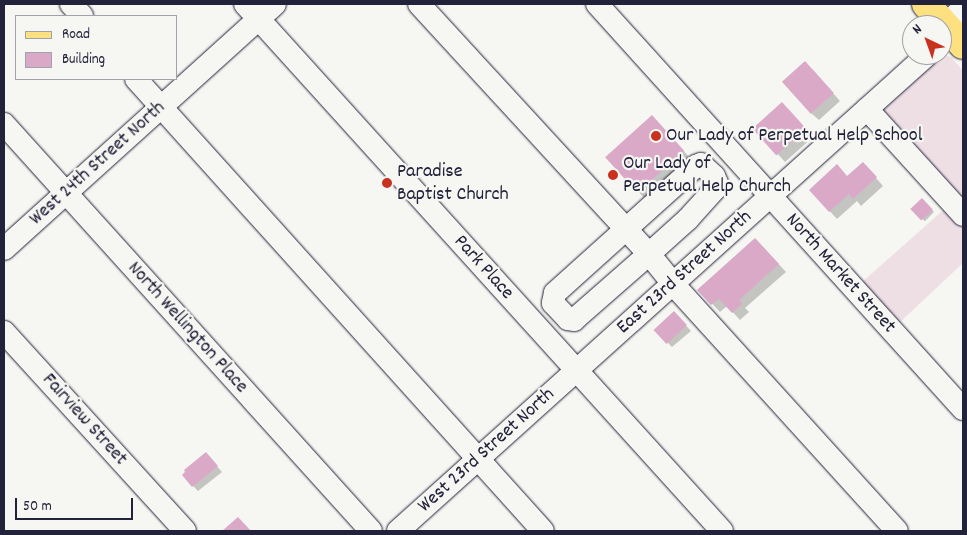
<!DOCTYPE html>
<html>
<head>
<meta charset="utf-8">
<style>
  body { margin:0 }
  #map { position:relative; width:967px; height:535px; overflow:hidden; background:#f6f6f2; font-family:Dekko,sans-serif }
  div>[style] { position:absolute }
  .built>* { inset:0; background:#eedfe5 }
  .shadow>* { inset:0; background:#0003; transform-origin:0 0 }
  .building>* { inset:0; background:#daa9c7; transform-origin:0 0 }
  .roads { filter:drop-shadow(0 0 1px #22223b) drop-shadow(0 0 1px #22223b) }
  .minor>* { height:22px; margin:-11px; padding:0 11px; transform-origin:11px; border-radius:11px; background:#f6f6f2 }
  .major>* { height:28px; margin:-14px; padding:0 14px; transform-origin:14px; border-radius:14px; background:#fde080 }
  .dots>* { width:14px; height:14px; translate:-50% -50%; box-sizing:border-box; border:2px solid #f6f6f2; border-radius:50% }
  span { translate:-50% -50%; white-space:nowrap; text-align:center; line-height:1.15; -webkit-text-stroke:4.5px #f6f6f2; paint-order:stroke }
  .poi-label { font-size:20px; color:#22223b }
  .left { translate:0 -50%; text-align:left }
  .street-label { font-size:20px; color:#22223b }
  .frame { position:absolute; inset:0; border:5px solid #22223b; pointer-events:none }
  .legend { position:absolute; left:15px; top:15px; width:162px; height:65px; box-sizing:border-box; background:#f6f6f2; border:1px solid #a1a1a9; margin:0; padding:6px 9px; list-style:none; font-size:15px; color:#22223b }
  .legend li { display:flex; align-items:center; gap:10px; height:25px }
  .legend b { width:25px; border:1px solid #a1a1a9 }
  .north { position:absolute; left:902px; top:15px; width:50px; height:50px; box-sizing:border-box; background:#f6f6f2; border:1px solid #a1a1a9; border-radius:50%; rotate:318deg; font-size:14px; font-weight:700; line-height:20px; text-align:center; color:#22223b }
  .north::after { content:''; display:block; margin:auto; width:18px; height:22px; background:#c8321e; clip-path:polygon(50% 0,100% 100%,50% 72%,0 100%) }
  .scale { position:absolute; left:15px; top:498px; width:118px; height:22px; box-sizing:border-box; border:2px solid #22223b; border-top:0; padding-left:6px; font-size:15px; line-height:18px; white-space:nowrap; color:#22223b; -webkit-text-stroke:4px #f6f6f2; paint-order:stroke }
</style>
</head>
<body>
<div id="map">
  <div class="built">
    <div style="clip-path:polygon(942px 54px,951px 57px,963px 71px,963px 263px,898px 324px,861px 283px,948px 206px,870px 117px,934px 57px)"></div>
  </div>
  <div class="shadow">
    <div style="clip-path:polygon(813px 70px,840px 101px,819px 120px,811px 113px)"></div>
    <div style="clip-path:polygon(790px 111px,813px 137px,785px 162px,755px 129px)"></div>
    <div style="clip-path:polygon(659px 124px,691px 159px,646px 200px,607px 157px)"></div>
    <div style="clip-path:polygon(870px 171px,883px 186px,861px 206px,857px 201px,837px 219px,810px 190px)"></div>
    <div style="left:922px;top:200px;width:17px;height:13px;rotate:45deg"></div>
    <div style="clip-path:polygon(763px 247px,786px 272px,745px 308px,749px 312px,740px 320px,727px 306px,720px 312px,699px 290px)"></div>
    <div style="clip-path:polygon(679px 318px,691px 331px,672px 347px,655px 330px)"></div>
    <div style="clip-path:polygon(210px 458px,222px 472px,198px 491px,193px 486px)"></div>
  </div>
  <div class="building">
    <div style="left:805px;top:61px;width:43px;height:31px;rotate:48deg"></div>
    <div style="left:782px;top:102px;width:36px;height:40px;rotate:48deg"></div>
    <div style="left:652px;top:115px;width:48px;height:63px;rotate:48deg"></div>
    <div style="clip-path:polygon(863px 162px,877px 177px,853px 199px,849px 194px,829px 212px,809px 190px,837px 164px,847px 176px)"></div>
    <div style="left:922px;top:198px;width:16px;height:16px;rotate:47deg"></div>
    <div style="clip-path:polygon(755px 238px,779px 264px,739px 300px,742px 304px,732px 313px,719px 299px,711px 305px,697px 290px)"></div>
    <div style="left:674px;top:311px;width:19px;height:28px;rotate:47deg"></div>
    <div style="clip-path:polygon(206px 452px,218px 466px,192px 487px,182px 475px,185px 472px,184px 470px)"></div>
    <div style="clip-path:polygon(238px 517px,251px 531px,222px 531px)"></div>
  </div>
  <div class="roads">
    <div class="minor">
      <div style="left:71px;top:4px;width:16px;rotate:47deg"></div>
      <div style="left:245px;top:4px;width:711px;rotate:47.85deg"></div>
      <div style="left:419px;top:4px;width:340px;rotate:47.4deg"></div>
      <div style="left:649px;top:254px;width:38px;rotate:51deg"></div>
      <div style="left:673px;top:284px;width:333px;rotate:47.8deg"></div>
      <div style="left:597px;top:4px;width:546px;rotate:47.9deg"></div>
      <div style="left:945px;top:25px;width:25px;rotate:-43deg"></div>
      <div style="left:136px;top:79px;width:608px;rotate:48deg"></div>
      <div style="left:867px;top:109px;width:143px;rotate:47.8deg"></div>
      <div style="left:4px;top:124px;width:548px;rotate:47.96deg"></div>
      <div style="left:701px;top:164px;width:18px;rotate:43deg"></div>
      <div style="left:714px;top:176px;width:8px;rotate:67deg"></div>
      <div style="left:717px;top:183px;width:6px;rotate:108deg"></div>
      <div style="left:715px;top:189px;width:40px;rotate:132deg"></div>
      <div style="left:688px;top:219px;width:52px;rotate:138.1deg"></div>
      <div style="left:649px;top:254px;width:96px;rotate:138.8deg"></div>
      <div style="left:577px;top:317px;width:4px;rotate:135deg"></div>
      <div style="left:574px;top:320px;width:6px;rotate:-171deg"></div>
      <div style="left:568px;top:319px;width:22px;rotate:-133deg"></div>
      <div style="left:553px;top:303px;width:10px;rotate:-79deg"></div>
      <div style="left:555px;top:293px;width:190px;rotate:-42deg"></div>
      <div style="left:696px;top:166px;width:5px;rotate:-22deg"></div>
      <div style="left:4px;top:249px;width:365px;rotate:-42.1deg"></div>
      <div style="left:4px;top:332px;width:269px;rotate:47.7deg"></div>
      <div style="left:398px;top:531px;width:712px;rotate:-41.98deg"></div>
    </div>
    <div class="major">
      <div style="left:926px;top:4px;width:55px;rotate:47.9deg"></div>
    </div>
  </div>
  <div class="dots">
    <div style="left:656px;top:136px;background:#c8321e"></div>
    <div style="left:613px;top:175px;background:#c8321e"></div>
    <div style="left:387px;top:183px;background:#c8321e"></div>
  </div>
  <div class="poi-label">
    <span class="left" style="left:666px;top:136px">Our Lady of Perpetual Help School</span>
    <span class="left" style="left:623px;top:176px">Our Lady of<br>Perpetual Help Church</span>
    <span class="left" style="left:397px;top:184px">Paradise<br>Baptist Church</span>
  </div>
  <div class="street-label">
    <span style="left:98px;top:164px;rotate:-42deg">West 24th Street North</span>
    <span style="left:483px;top:268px;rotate:48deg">Park Place</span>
    <span style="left:685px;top:273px;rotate:-42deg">East 23rd Street North</span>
    <span style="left:840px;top:274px;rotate:48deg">North Market Street</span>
    <span style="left:187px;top:328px;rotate:48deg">North Wellington Place</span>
    <span style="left:84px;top:420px;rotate:48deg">Fairview Street</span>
    <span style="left:487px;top:451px;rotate:-42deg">West 23rd Street North</span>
  </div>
  <div class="frame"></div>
  <ul class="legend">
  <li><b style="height:6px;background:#fde080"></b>Road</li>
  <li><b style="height:14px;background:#daa9c7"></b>Building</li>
  </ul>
  <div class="north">N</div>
  <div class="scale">50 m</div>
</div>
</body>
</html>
